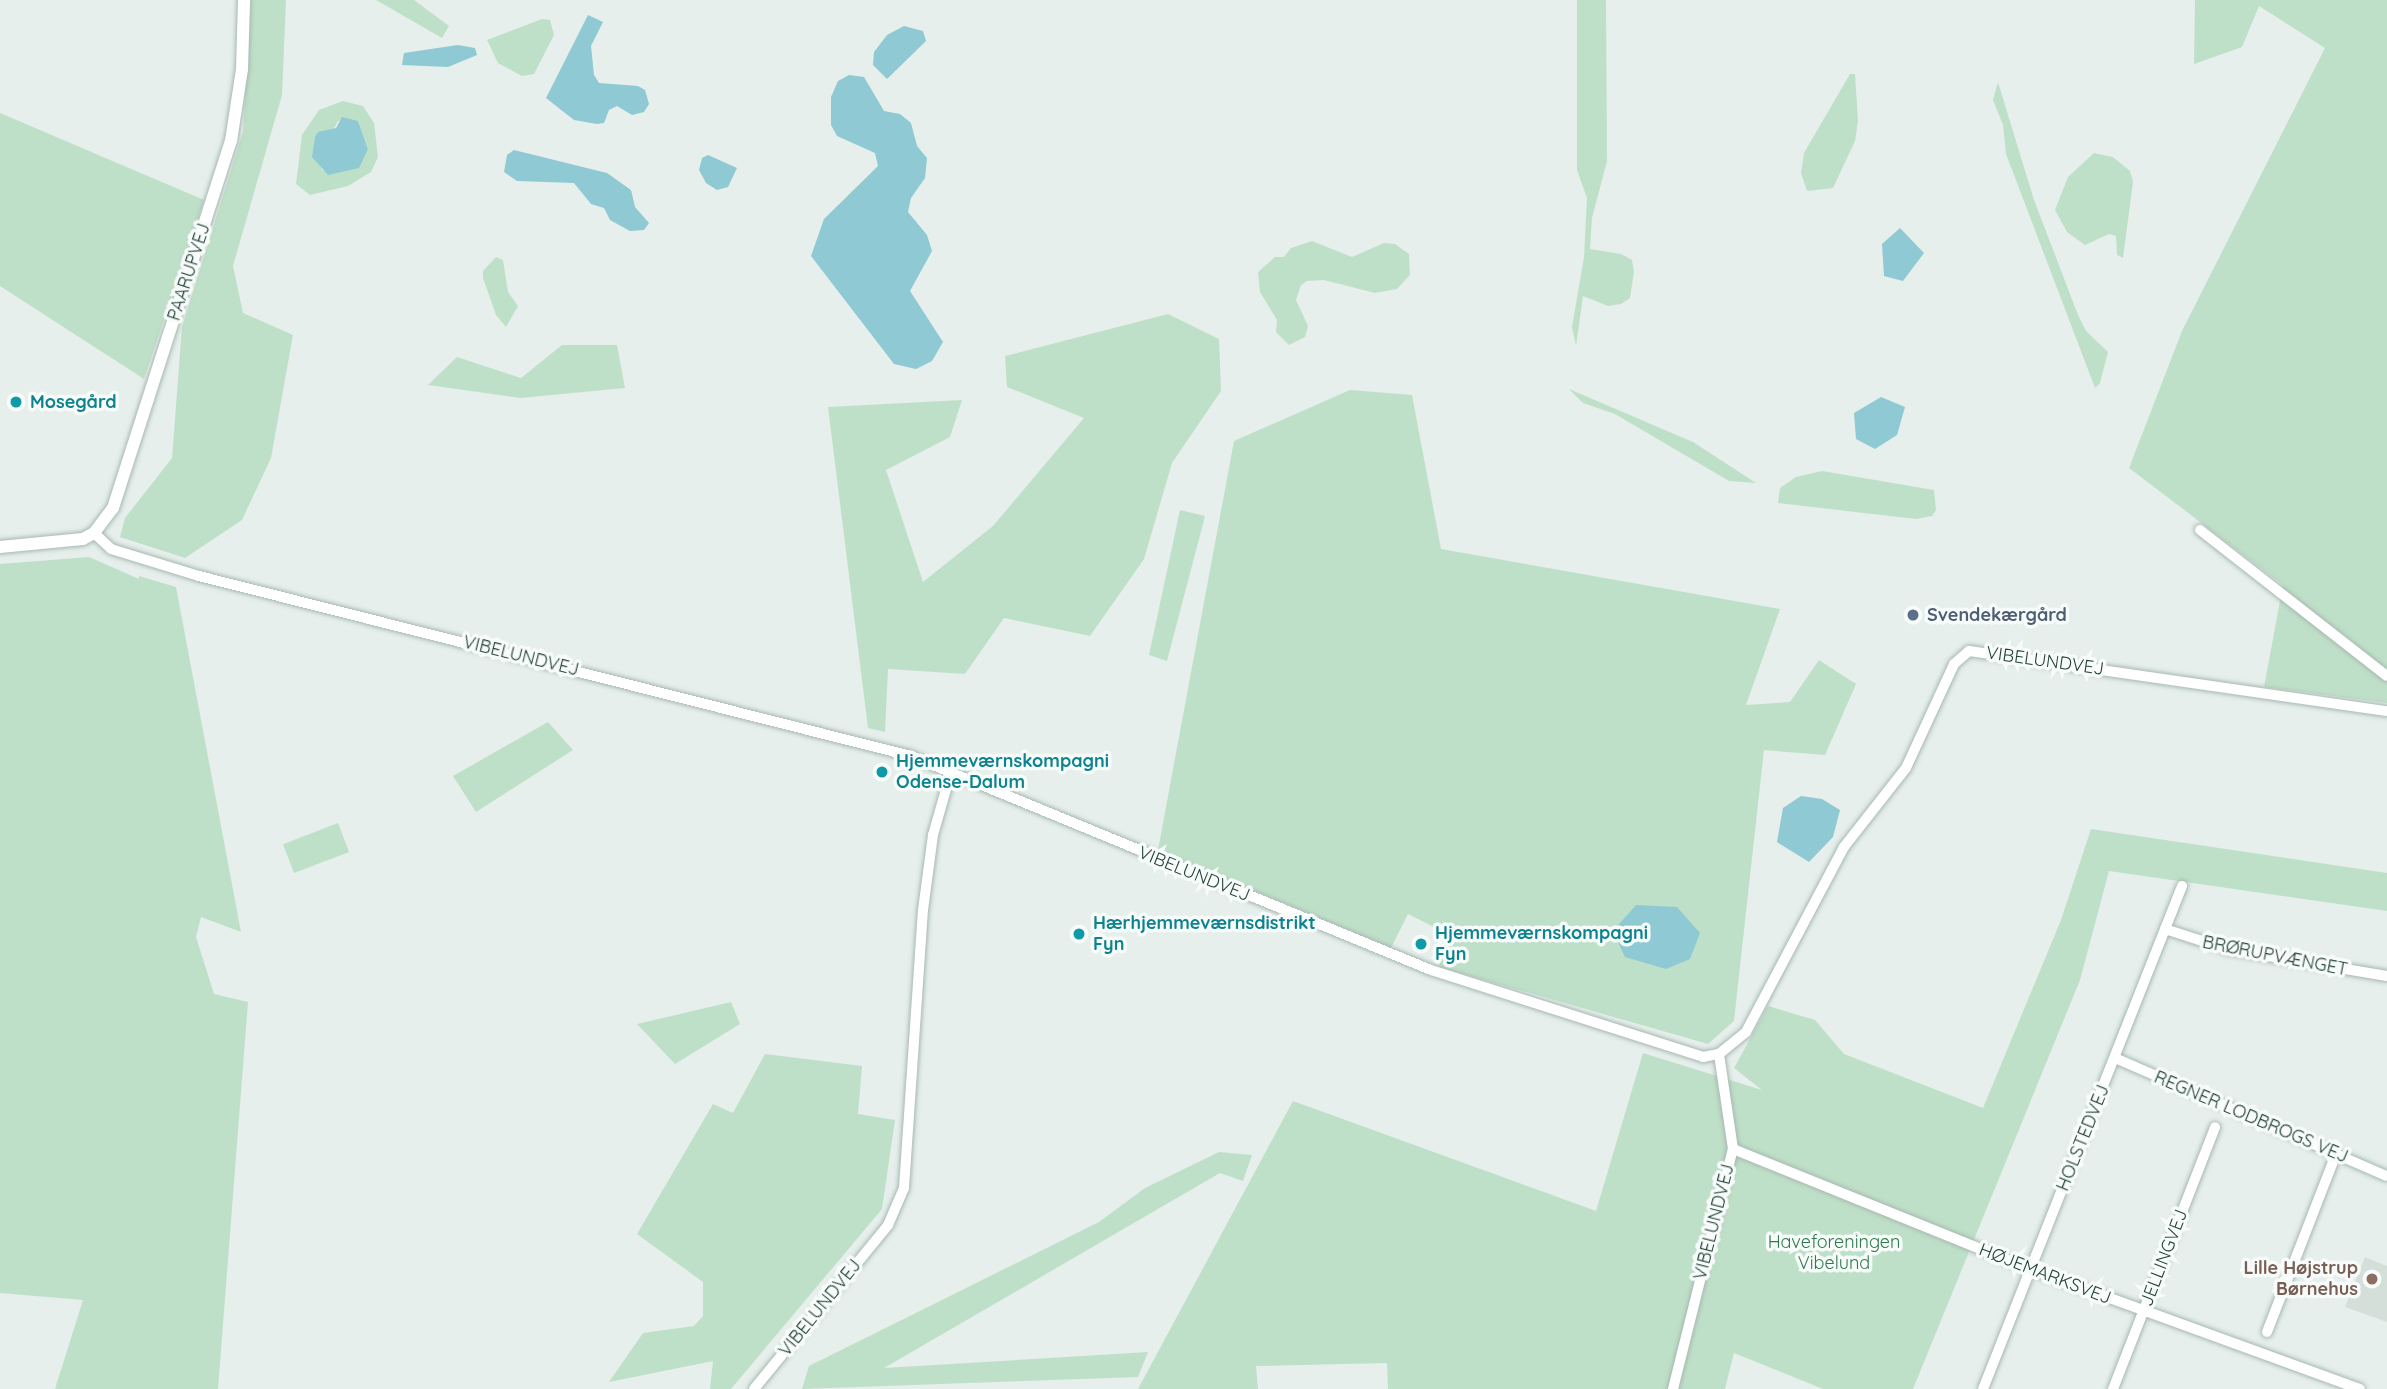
<!DOCTYPE html>
<html>
<head>
<meta charset="utf-8">
<style>
  body { margin:0 }
  #map { position:relative; width:2387px; height:1389px; overflow:hidden; background:#e6efeb; font-family:Quicksand,sans-serif }
  div>[style] { position:absolute }
  .built>* { inset:0; background:#d4dfda }
  .green>* { inset:0; background:#bfe0c8; transform-origin:0 0 }
  .water>* { inset:0; background:#8ec9d4 }
  .roads { filter:drop-shadow(0 0 2px #a8b8b2) drop-shadow(0 0 2px #a8b8b2) }
  .minor>* { height:10px; margin:-5px; padding:0 5px; transform-origin:5px; border-radius:5px; background:#fff }
  .tertiary>* { height:12px; margin:-6px; padding:0 6px; transform-origin:6px; border-radius:6px; background:#fff }
  .dots>* { width:19px; height:19px; translate:-50% -50%; box-sizing:border-box; border:4px solid #f7fbf9; border-radius:50% }
  span { translate:-50% -50%; white-space:nowrap; text-align:center; line-height:1.15; -webkit-text-stroke:7px #f7fbf9; paint-order:stroke }
  .street-label { font-size:18px; color:#24423a }
  .culture-label { font-size:18px; color:#0d838f; font-weight:700 }
  .left { translate:0 -50%; text-align:left }
  .service-label { font-size:18px; color:#4e5e75; font-weight:700 }
  .park-label { font-size:18px; color:#2d7a4b }
  .education-label { font-size:18px; color:#785e54; font-weight:700 }
  .right { translate:-100% -50%; text-align:right }
</style>
</head>
<body>
<div id="map">
  <div class="built">
    <div style="clip-path:polygon(2365px 1257px,2387px 1266px,2387px 1322px,2345px 1307px)"></div>
  </div>
  <div class="green">
    <div style="clip-path:polygon(251px 0,286px 0,282px 95px,233px 266px,243px 313px,293px 335px,271px 458px,242px 520px,185px 558px,120px 537px,125px 518px,172px 458px,182px 327px,243px 132px)"></div>
    <div style="clip-path:polygon(376px 0,414px 0,449px 26px,442px 38px)"></div>
    <div style="clip-path:polygon(1577px 0,1606px 0,1607px 161px,1592px 218px,1590px 249px,1621px 254px,1632px 260px,1634px 272px,1630px 298px,1621px 304px,1608px 306px,1583px 296px,1576px 346px,1572px 327px,1584px 257px,1587px 198px,1577px 170px)"></div>
    <div style="clip-path:polygon(2195px 0,2387px 0,2387px 703px,2264px 687px,2283px 585px,2129px 468px,2182px 331px,2325px 48px,2259px 6px,2242px 47px,2194px 64px)"></div>
    <div style="clip-path:polygon(542px 19px,550px 20px,554px 35px,534px 74px,522px 76px,498px 63px,487px 40px)"></div>
    <div style="clip-path:polygon(1850px 74px,1855px 74px,1858px 121px,1855px 141px,1833px 188px,1807px 191px,1801px 173px,1804px 153px)"></div>
    <div style="clip-path:polygon(1998px 82px,2034px 200px,2078px 315px,2086px 331px,2108px 352px,2100px 383px,2095px 388px,2006px 154px,2003px 125px,1993px 100px)"></div>
    <div style="clip-path:polygon(evenodd,343px 101px,363px 106px,374px 123px,378px 157px,371px 172px,348px 186px,310px 195px,296px 184px,302px 135px,319px 110px,343px 101px,338px 121px,358px 121px,368px 149px,323px 171px,317px 160px,338px 121px)"></div>
    <div style="clip-path:polygon(0 113px,204px 200px,144px 379px,0 286px)"></div>
    <div style="clip-path:polygon(2094px 153px,2113px 157px,2130px 171px,2133px 182px,2123px 258px,2117px 255px,2116px 236px,2109px 234px,2085px 245px,2067px 232px,2055px 210px,2068px 177px)"></div>
    <div style="clip-path:polygon(1312px 241px,1352px 257px,1384px 243px,1395px 244px,1409px 254px,1410px 275px,1397px 289px,1375px 293px,1324px 280px,1307px 281px,1301px 285px,1296px 300px,1308px 326px,1305px 337px,1289px 345px,1276px 332px,1277px 320px,1260px 292px,1258px 272px,1275px 257px,1284px 257px,1291px 248px)"></div>
    <div style="clip-path:polygon(496px 257px,503px 260px,508px 292px,518px 306px,506px 327px,496px 315px,483px 278px,483px 271px)"></div>
    <div style="clip-path:polygon(1168px 314px,1219px 339px,1221px 391px,1172px 463px,1144px 559px,1090px 636px,1004px 618px,965px 674px,888px 669px,885px 732px,868px 728px,828px 407px,962px 400px,950px 437px,886px 470px,923px 582px,993px 526px,1084px 418px,1007px 387px,1005px 356px)"></div>
    <div style="clip-path:polygon(562px 345px,617px 345px,625px 388px,520px 398px,428px 385px,457px 357px,521px 378px)"></div>
    <div style="clip-path:polygon(1569px 389px,1693px 442px,1756px 483px,1729px 481px,1615px 414px,1583px 403px)"></div>
    <div style="clip-path:polygon(1350px 390px,1412px 395px,1441px 549px,1780px 609px,1746px 705px,1790px 702px,1819px 660px,1856px 684px,1825px 755px,1764px 750px,1734px 1021px,1708px 1044px,1439px 967px,1448px 934px,1408px 914px,1391px 948px,1158px 850px,1234px 441px)"></div>
    <div style="clip-path:polygon(1822px 471px,1934px 490px,1936px 510px,1932px 516px,1916px 519px,1778px 503px,1780px 488px,1796px 477px)"></div>
    <div style="clip-path:polygon(1180px 510px,1205px 516px,1167px 661px,1149px 655px)"></div>
    <div style="clip-path:polygon(89px 557px,139px 579px,139px 576px,176px 587px,241px 932px,201px 917px,196px 937px,214px 994px,248px 1002px,218px 1389px,55px 1389px,83px 1300px,0 1293px,0 564px)"></div>
    <div style="clip-path:polygon(548px 722px,573px 750px,476px 812px,453px 776px)"></div>
    <div style="left:338px;top:823px;width:31px;height:59px;rotate:69deg"></div>
    <div style="clip-path:polygon(2091px 829px,2387px 873px,2387px 911px,2109px 871px,2080px 980px,1913px 1389px,1823px 1389px,1734px 1353px,1725px 1389px,1388px 1389px,1387px 1363px,1256px 1366px,1258px 1389px,1138px 1389px,1293px 1101px,1596px 1211px,1643px 1053px,1762px 1090px,1734px 1068px,1768px 1006px,1815px 1020px,1844px 1054px,1983px 1108px,2061px 920px)"></div>
    <div style="clip-path:polygon(731px 1002px,740px 1024px,675px 1064px,637px 1024px)"></div>
    <div style="clip-path:polygon(765px 1054px,862px 1066px,858px 1114px,895px 1120px,882px 1209px,731px 1389px,710px 1389px,713px 1361px,609px 1382px,643px 1333px,694px 1326px,703px 1316px,703px 1282px,637px 1234px,713px 1104px,733px 1113px)"></div>
    <div style="clip-path:polygon(1219px 1152px,1252px 1155px,1243px 1181px,1220px 1173px,884px 1368px,1148px 1352px,1138px 1377px,802px 1389px,809px 1366px,1099px 1222px,1145px 1188px)"></div>
  </div>
  <div class="water">
    <div style="clip-path:polygon(588px 15px,603px 22px,591px 46px,594px 75px,599px 83px,638px 86px,645px 90px,649px 104px,644px 112px,632px 115px,617px 106px,609px 110px,604px 123px,597px 124px,574px 120px,546px 98px)"></div>
    <div style="clip-path:polygon(904px 26px,923px 31px,926px 41px,887px 79px,873px 65px,874px 52px,887px 35px)"></div>
    <div style="clip-path:polygon(458px 45px,475px 48px,477px 55px,448px 67px,402px 65px,404px 53px)"></div>
    <div style="clip-path:polygon(849px 75px,864px 77px,884px 111px,900px 114px,911px 123px,917px 146px,927px 158px,925px 178px,911px 198px,908px 212px,927px 235px,932px 251px,910px 291px,943px 342px,932px 361px,916px 369px,894px 364px,811px 256px,824px 219px,878px 166px,875px 153px,837px 136px,831px 125px,831px 97px,838px 81px)"></div>
    <div style="clip-path:polygon(342px 117px,358px 121px,368px 149px,359px 168px,328px 175px,312px 157px,315px 137px,318px 132px,336px 128px)"></div>
    <div style="clip-path:polygon(514px 150px,607px 173px,631px 190px,635px 207px,649px 223px,644px 230px,630px 231px,610px 220px,604px 208px,591px 204px,574px 183px,517px 181px,504px 172px,507px 155px)"></div>
    <div style="clip-path:polygon(708px 155px,737px 168px,728px 187px,717px 190px,706px 183px,699px 170px,702px 158px)"></div>
    <div style="clip-path:polygon(1900px 228px,1924px 253px,1903px 281px,1884px 276px,1882px 244px)"></div>
    <div style="clip-path:polygon(1881px 397px,1905px 407px,1897px 435px,1875px 449px,1856px 439px,1854px 413px)"></div>
    <div style="clip-path:polygon(1801px 796px,1822px 799px,1840px 810px,1833px 837px,1809px 862px,1777px 842px,1783px 808px)"></div>
    <div style="clip-path:polygon(1636px 905px,1677px 907px,1700px 933px,1690px 959px,1666px 969px,1625px 957px,1613px 931px)"></div>
  </div>
  <div class="roads">
    <div class="minor">
      <div style="left:2200px;top:530px;width:237px;rotate:38deg"></div>
      <div style="left:94px;top:533px;width:23px;rotate:43deg"></div>
      <div style="left:111px;top:549px;width:92px;rotate:17.1deg"></div>
      <div style="left:199px;top:576px;width:734px;rotate:14.19deg"></div>
      <div style="left:911px;top:756px;width:562px;rotate:22.37deg"></div>
      <div style="left:1431px;top:970px;width:286px;rotate:17.7deg"></div>
      <div style="left:1703px;top:1057px;width:16px;rotate:-11deg"></div>
      <div style="left:1719px;top:1054px;width:35px;rotate:-39deg"></div>
      <div style="left:1746px;top:1032px;width:209px;rotate:-62.1deg"></div>
      <div style="left:1844px;top:847px;width:100px;rotate:-51.9deg"></div>
      <div style="left:1906px;top:768px;width:115px;rotate:-65.2deg"></div>
      <div style="left:1954px;top:664px;width:20px;rotate:-41deg"></div>
      <div style="left:1969px;top:651px;width:422px;rotate:8.2deg"></div>
      <div style="left:2165px;top:929px;width:65px;rotate:17.9deg"></div>
      <div style="left:2227px;top:949px;width:162px;rotate:9.6deg"></div>
      <div style="left:2115px;top:1058px;width:296px;rotate:23.5deg"></div>
      <div style="left:1733px;top:1149px;width:320px;rotate:22deg"></div>
      <div style="left:2030px;top:1269px;width:351px;rotate:20deg"></div>
      <div style="left:2267px;top:1332px;width:191px;rotate:-68.8deg"></div>
      <div style="left:754px;top:1389px;width:212px;rotate:-50.7deg"></div>
      <div style="left:888px;top:1225px;width:40px;rotate:-66.6deg"></div>
      <div style="left:904px;top:1188px;width:279px;rotate:-86.1deg"></div>
      <div style="left:923px;top:910px;width:76px;rotate:-82.4deg"></div>
      <div style="left:933px;top:835px;width:66px;rotate:-74.1deg"></div>
      <div style="left:1673px;top:1389px;width:247px;rotate:-76deg"></div>
      <div style="left:1733px;top:1149px;width:96px;rotate:-98.4deg"></div>
      <div style="left:1983px;top:1389px;width:541px;rotate:-68.41deg"></div>
      <div style="left:2113px;top:1389px;width:281px;rotate:-68.7deg"></div>
    </div>
    <div class="tertiary">
      <div style="left:0;top:547px;width:83px;rotate:-5.5deg"></div>
      <div style="left:83px;top:539px;width:13px;rotate:-29deg"></div>
      <div style="left:94px;top:533px;width:31px;rotate:-53deg"></div>
      <div style="left:113px;top:508px;width:386px;rotate:-72.2deg"></div>
      <div style="left:231px;top:141px;width:73px;rotate:-81.3deg"></div>
      <div style="left:242px;top:69px;width:69px;rotate:-88.3deg"></div>
    </div>
  </div>
  <div class="dots">
    <div style="left:16px;top:402px;background:#0f9aa8"></div>
    <div style="left:1913px;top:615px;background:#5c6f8a"></div>
    <div style="left:882px;top:772px;background:#0f9aa8"></div>
    <div style="left:1079px;top:934px;background:#0f9aa8"></div>
    <div style="left:1421px;top:944px;background:#0f9aa8"></div>
    <div style="left:2372px;top:1279px;background:#8d6e63"></div>
  </div>
  <div class="street-label">
    <span style="left:189px;top:272px;rotate:-72deg">PAARUPVEJ</span>
    <span style="left:521px;top:656px;rotate:14deg">VIBELUNDVEJ</span>
    <span style="left:2045px;top:661px;rotate:8deg">VIBELUNDVEJ</span>
    <span style="left:1194px;top:874px;rotate:22deg">VIBELUNDVEJ</span>
    <span style="left:2275px;top:956px;rotate:11deg">BRØRUPVÆNGET</span>
    <span style="left:2251px;top:1117px;rotate:23deg">REGNER LODBROGS VEJ</span>
    <span style="left:2083px;top:1138px;rotate:-68deg">HOLSTEDVEJ</span>
    <span style="left:1714px;top:1222px;rotate:-76deg">VIBELUNDVEJ</span>
    <span style="left:2164px;top:1258px;rotate:-69deg">JELLINGVEJ</span>
    <span style="left:2045px;top:1274px;rotate:21deg">HØJEMARKSVEJ</span>
    <span style="left:820px;top:1308px;rotate:-51deg">VIBELUNDVEJ</span>
  </div>
  <div class="culture-label">
    <span class="left" style="left:30px;top:402px">Mosegård</span>
    <span class="left" style="left:896px;top:772px">Hjemmeværnskompagni<br>Odense-Dalum</span>
    <span class="left" style="left:1093px;top:934px">Hærhjemmeværnsdistrikt<br>Fyn</span>
    <span class="left" style="left:1435px;top:944px">Hjemmeværnskompagni<br>Fyn</span>
  </div>
  <div class="service-label">
    <span class="left" style="left:1927px;top:615px">Svendekærgård</span>
  </div>
  <div class="park-label">
    <span style="left:1834px;top:1253px">Haveforeningen<br>Vibelund</span>
  </div>
  <div class="education-label">
    <span class="right" style="left:2358px;top:1279px">Lille Højstrup<br>Børnehus</span>
  </div>
</div>
</body>
</html>
